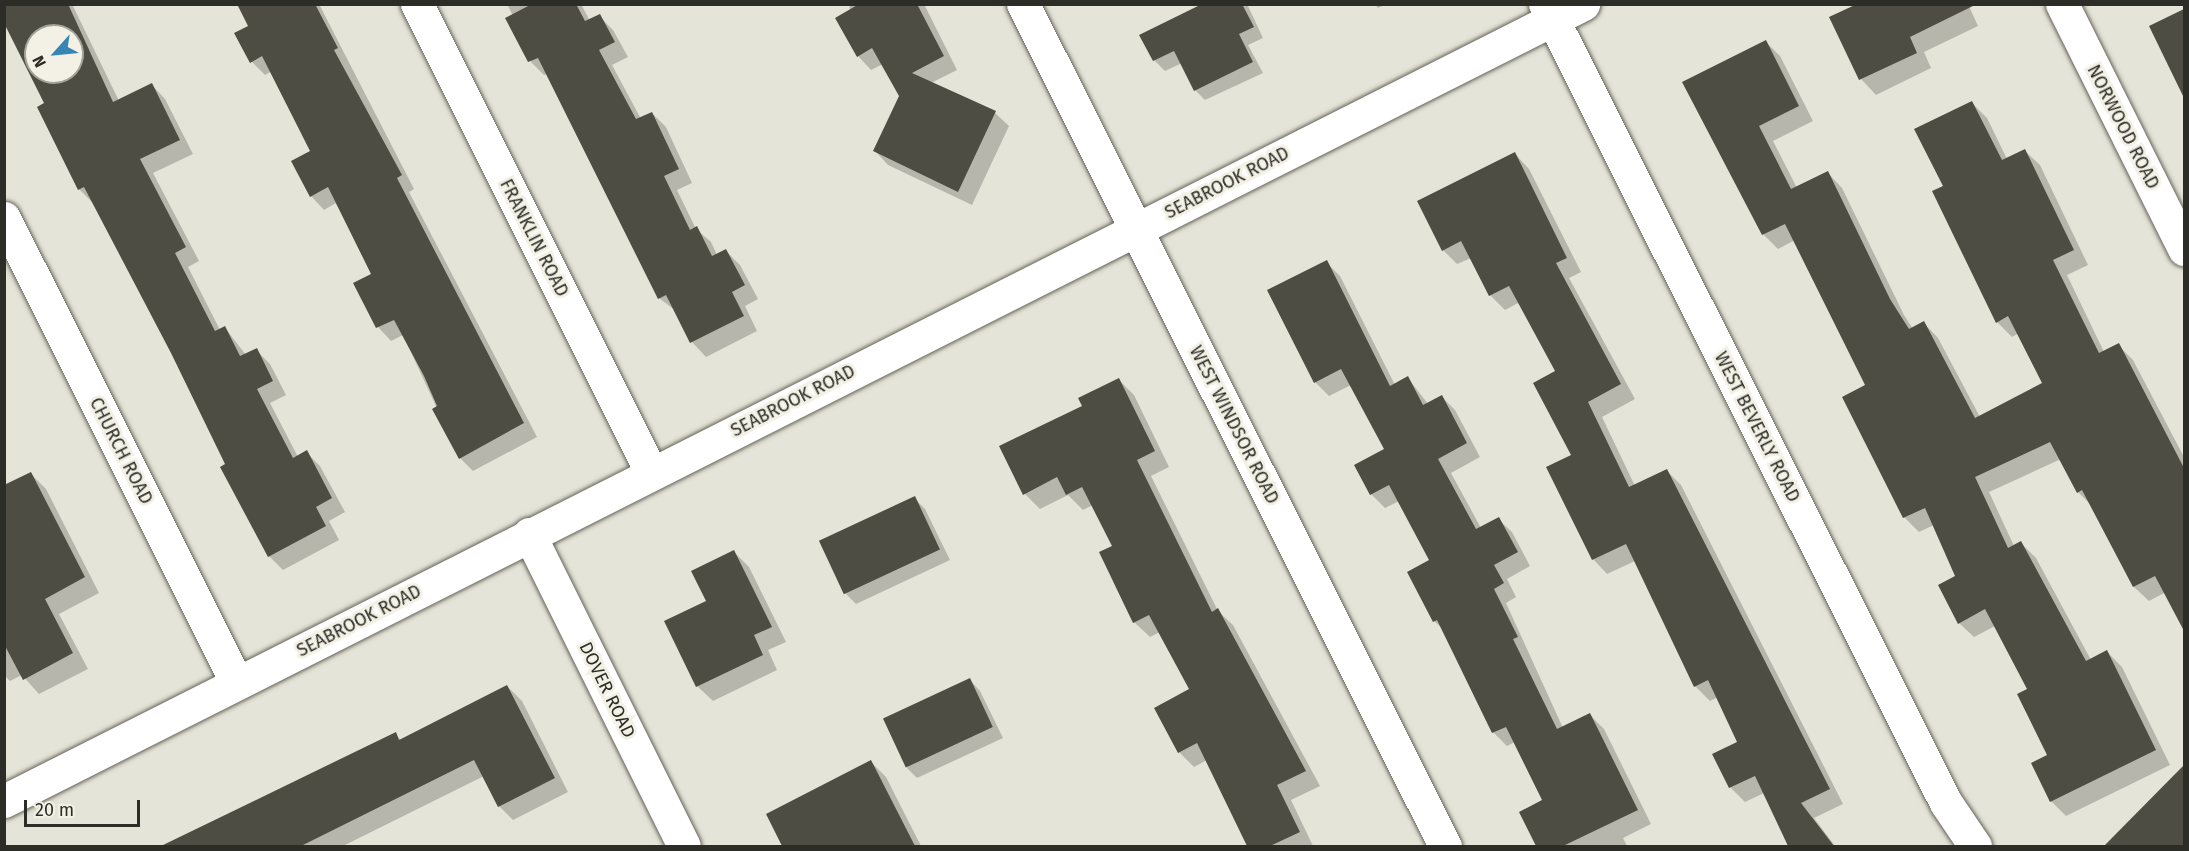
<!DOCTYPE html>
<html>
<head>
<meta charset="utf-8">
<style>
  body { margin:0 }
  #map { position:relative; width:2189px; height:851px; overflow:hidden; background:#e5e4d8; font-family:"Fira Sans",sans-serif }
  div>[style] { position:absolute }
  .shadow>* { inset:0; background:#0003 }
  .building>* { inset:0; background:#4e4d43; transform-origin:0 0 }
  .roads { filter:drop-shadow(0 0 2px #636257) drop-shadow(0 0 2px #636257) }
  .street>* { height:33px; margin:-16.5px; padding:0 16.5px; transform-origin:16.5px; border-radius:16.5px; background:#fff }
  span { translate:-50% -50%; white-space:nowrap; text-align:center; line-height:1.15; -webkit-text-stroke:6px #f3f1e5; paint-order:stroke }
  .street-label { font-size:18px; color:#2d2d28 }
  .frame { position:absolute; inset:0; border:6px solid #2d2d28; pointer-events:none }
  .north { position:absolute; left:24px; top:24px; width:60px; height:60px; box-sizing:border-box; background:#f3f1e5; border:2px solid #a4a399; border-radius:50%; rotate:243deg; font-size:16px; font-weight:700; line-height:24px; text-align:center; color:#2d2d28 }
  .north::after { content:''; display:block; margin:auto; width:21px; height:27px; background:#3785b7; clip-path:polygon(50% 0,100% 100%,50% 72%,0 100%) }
  .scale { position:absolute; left:24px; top:800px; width:116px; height:27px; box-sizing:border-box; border:3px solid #2d2d28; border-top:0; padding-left:8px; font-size:18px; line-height:21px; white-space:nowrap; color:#2d2d28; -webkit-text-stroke:4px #f3f1e5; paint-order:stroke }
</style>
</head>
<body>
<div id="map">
  <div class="shadow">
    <div style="clip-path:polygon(evenodd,4px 4px,72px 4px,119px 101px,152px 85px,165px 99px,193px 154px,153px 173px,199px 261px,188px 267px,220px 330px,225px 328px,246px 355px,256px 350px,270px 364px,286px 395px,270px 403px,298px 457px,306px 452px,320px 466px,345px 512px,329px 521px,339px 540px,283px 570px,269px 556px,172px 352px,93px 203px,79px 189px,4px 4px,36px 36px,72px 36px,72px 72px,36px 72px,36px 36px)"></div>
    <div style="clip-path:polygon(238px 4px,319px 4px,414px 189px,409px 192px,537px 437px,473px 471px,460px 458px,403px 335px,391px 341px,378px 327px,355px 284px,373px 274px,336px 203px,324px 210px,311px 196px,312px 152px,272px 71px,265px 75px,252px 62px,250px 26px)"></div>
    <div style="clip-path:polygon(507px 4px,581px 4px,590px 21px,599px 16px,613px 30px,628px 57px,612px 65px,641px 119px,652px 113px,666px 127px,692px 183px,677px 190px,696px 229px,711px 242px,717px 255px,726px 251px,740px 265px,758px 299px,745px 306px,757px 331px,706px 357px,692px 342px,676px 311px,659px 298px,547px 74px,544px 75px,530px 61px,507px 19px,513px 16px)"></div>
    <div style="clip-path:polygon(849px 4px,924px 4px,957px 70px,931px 83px,995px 113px,1009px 126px,972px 205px,888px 165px,875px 151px,900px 96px,883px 64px,871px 70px,858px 56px)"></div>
    <div style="clip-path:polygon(1205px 4px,1247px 4px,1263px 38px,1248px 45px,1263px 73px,1205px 100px,1195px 90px,1182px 63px,1165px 71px,1154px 60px)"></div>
    <div style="clip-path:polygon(1375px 4px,1386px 4px,1378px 8px)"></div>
    <div style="clip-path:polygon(1968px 4px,1978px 26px,1924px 52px,1931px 68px,1876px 95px,1861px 79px,1831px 18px)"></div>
    <div style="clip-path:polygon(2184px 10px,2184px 94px,2151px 26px)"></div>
    <div style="clip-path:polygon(1765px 41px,1780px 56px,1813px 121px,1773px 141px,1797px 188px,1828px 173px,1842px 188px,1904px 315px,1913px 329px,1924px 323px,1938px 338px,1980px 417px,2044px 383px,2019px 333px,2012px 337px,1997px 322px,1945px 186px,1972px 103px,1987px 118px,2007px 159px,2025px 151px,2040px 165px,2088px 265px,2067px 275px,2104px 352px,2118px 345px,2133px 360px,2184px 457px,2184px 617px,2166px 592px,2149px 601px,2134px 587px,2092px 506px,2078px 492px,2061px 459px,1989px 492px,2014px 546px,2021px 543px,2036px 558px,2091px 660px,2107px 652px,2122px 667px,2170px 765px,2066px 816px,2051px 801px,2049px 756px,2029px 690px,1995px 626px,1974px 637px,1959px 623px,1957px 577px,1934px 525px,1919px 532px,1904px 517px,1867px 385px,1795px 240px,1778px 249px,1763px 234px,1684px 82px)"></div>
    <div style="clip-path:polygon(1515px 154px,1529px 169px,1581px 272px,1569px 278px,1635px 399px,1602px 417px,1635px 486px,1667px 471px,1681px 485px,1843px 804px,1814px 818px,1835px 846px,1790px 846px,1764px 793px,1745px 802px,1731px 788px,1714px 755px,1739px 743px,1718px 697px,1710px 701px,1695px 686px,1635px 561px,1607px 574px,1593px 559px,1557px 372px,1520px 302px,1505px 310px,1490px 295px,1471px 258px,1457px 264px,1443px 250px)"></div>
    <div style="clip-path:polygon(1326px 262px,1340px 276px,1395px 385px,1408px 378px,1428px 404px,1441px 396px,1455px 410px,1480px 457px,1451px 473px,1481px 528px,1498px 519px,1512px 532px,1530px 566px,1507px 579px,1516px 597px,1506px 603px,1563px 728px,1590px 715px,1604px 729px,1651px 824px,1623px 838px,1627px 846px,1538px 846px,1521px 812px,1544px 801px,1515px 742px,1507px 746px,1493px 732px,1443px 629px,1434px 621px,1431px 561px,1399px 501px,1385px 508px,1371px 494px,1386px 450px,1351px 385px,1329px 396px,1315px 382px)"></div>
    <div style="clip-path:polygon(1119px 380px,1134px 395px,1169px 467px,1151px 476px,1218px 611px,1233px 625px,1320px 786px,1291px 800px,1313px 846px,1249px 846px,1207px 760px,1194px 767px,1179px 752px,1191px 690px,1160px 632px,1150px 637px,1134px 622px,1114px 546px,1093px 505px,1083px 510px,1068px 495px,1040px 509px,1025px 494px,1084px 406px)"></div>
    <div style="clip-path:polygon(31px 474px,46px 489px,99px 593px,59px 614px,88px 669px,39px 694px,22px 675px,10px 681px,4px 675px,4px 487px)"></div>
    <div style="clip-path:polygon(914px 498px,925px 509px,950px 560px,856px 604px,846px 594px)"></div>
    <div style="clip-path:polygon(734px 552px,749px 567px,786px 642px,768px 650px,777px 670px,713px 701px,697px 686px,708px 602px)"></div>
    <div style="clip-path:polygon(970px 680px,980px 691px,1003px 738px,917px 778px,907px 768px)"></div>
    <div style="clip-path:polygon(507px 686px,522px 701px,568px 792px,513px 820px,499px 806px,484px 776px,343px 846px,175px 846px,395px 734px,401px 740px)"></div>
    <div style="clip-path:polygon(871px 762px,886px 777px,921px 846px,784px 846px,768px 814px)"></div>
    <div style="clip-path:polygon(2172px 780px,2184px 792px,2184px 846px,2106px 846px)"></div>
  </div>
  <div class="building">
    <div style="clip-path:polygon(evenodd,4px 4px,68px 4px,113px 102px,152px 83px,180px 140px,140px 159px,186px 247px,175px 253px,215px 331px,225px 326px,240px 356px,257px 348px,273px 381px,257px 389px,293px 458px,307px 450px,332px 498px,316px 507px,326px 526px,268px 557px,220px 467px,225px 464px,171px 353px,84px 187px,78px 190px,37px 107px,44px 103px,4px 23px,4px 4px,36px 36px,72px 36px,72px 72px,36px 72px,36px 36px)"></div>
    <div style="clip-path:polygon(237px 4px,315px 4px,338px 48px,334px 50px,402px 175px,397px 178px,524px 423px,459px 459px,432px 409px,437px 406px,424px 376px,394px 320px,376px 328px,353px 283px,371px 274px,328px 187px,310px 197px,291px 161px,310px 151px,262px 56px,250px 63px,234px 33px,248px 26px)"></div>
    <div style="clip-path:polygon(532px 4px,576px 4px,585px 21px,600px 14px,615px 42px,599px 50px,636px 119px,652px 112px,679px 169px,664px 176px,690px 230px,697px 226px,712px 256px,726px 249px,745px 285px,732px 292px,744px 316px,690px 343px,666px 295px,658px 299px,538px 58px,528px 62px,505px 18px)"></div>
    <div style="clip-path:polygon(859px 4px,917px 4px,944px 56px,912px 73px,996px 111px,958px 192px,873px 151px,899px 96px,872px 48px,857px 57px,835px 18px)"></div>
    <div style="clip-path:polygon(1202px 4px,1242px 4px,1254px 27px,1239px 34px,1253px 62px,1194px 91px,1174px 51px,1153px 61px,1139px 35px)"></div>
    <div style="clip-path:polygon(1857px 4px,1977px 4px,1910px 37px,1917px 53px,1859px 80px,1829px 17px)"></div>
    <div style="clip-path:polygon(2184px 9px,2184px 98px,2149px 26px)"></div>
    <div style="clip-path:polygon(1766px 40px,1799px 106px,1759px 126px,1791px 189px,1828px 171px,1890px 299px,1909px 329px,1924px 321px,1975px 418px,2042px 383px,2008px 316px,1996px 323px,1932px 191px,1943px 186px,1914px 129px,1972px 101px,2002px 160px,2025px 149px,2074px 250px,2053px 260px,2099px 353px,2119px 343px,2184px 468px,2184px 631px,2155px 576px,2133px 587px,2082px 490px,2077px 493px,2050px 442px,1975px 477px,2008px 548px,2021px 541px,2086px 661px,2107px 650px,2156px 750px,2050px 802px,2031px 763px,2047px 755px,2017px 694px,2027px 689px,1985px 609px,1958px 624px,1938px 585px,1955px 576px,1925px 508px,1903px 518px,1842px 397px,1865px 385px,1785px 224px,1762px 235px,1682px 82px)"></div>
    <div style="clip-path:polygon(1515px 152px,1567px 258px,1556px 263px,1621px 384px,1588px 402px,1629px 487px,1667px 469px,1830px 789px,1801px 803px,1834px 846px,1788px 846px,1755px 776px,1729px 788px,1712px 754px,1737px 742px,1708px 680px,1694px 687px,1626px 544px,1592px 560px,1546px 467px,1571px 455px,1533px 383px,1555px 371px,1509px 286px,1489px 296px,1461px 241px,1442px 251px,1417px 201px)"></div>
    <div style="clip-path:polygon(1327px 260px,1390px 386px,1408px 376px,1423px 405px,1442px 395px,1467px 443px,1438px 459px,1476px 529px,1499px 517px,1518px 552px,1494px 565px,1504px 583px,1494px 589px,1518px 637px,1513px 639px,1557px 729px,1590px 713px,1638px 810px,1563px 846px,1536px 846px,1519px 812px,1542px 800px,1506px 727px,1492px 733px,1437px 620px,1433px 622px,1407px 572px,1429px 560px,1389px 485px,1370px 495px,1354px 465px,1384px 449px,1341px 369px,1314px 383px,1267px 290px)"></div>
    <div style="clip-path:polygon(1119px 378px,1155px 451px,1137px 460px,1212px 612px,1218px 608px,1306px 771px,1277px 785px,1300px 832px,1270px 846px,1247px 846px,1197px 743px,1178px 753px,1154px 708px,1189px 689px,1149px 615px,1133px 623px,1099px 552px,1112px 546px,1082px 487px,1066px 495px,1057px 477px,1023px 495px,999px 446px,1082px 406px,1078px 398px)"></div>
    <div style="clip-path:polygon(31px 472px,85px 577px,45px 599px,73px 653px,23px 680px,4px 644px,4px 485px)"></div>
    <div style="left:915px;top:496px;width:59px;height:106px;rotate:65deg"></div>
    <div style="clip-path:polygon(734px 550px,772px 627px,754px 635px,763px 655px,696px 687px,664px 621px,706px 601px,691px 571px)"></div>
    <div style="left:970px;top:678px;width:54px;height:96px;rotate:65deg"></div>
    <div style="clip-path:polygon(507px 685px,555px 778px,498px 807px,474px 760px,301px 846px,161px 846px,396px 732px,399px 740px)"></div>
    <div style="clip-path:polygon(871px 760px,915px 846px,782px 846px,766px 814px)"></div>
    <div style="clip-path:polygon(2184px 765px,2184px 846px,2104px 846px)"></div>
  </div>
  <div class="roads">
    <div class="street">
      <div style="left:417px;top:4px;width:523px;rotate:63.43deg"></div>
      <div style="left:1023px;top:4px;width:942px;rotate:63.38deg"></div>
      <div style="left:1545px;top:4px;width:894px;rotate:63.35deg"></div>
      <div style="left:1946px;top:803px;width:52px;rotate:56deg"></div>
      <div style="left:2062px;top:4px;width:274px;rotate:63.5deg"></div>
      <div style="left:4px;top:218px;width:520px;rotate:63.39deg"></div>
      <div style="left:529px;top:534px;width:348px;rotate:63.6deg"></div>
      <div style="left:4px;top:801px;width:1769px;rotate:-26.78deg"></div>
    </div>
  </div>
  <div class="street-label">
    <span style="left:2123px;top:127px;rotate:63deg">NORWOOD ROAD</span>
    <span style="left:1227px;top:183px;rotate:-27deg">SEABROOK ROAD</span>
    <span style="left:534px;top:238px;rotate:63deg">FRANKLIN ROAD</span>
    <span style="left:793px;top:401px;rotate:-27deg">SEABROOK ROAD</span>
    <span style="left:1234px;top:425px;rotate:63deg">WEST WINDSOR ROAD</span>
    <span style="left:1757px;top:427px;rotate:63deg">WEST BEVERLY ROAD</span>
    <span style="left:121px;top:451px;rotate:63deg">CHURCH ROAD</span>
    <span style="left:359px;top:621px;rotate:-27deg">SEABROOK ROAD</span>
    <span style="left:607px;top:690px;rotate:64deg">DOVER ROAD</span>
  </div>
  <div class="frame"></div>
  <div class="north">N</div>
  <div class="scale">20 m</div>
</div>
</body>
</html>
